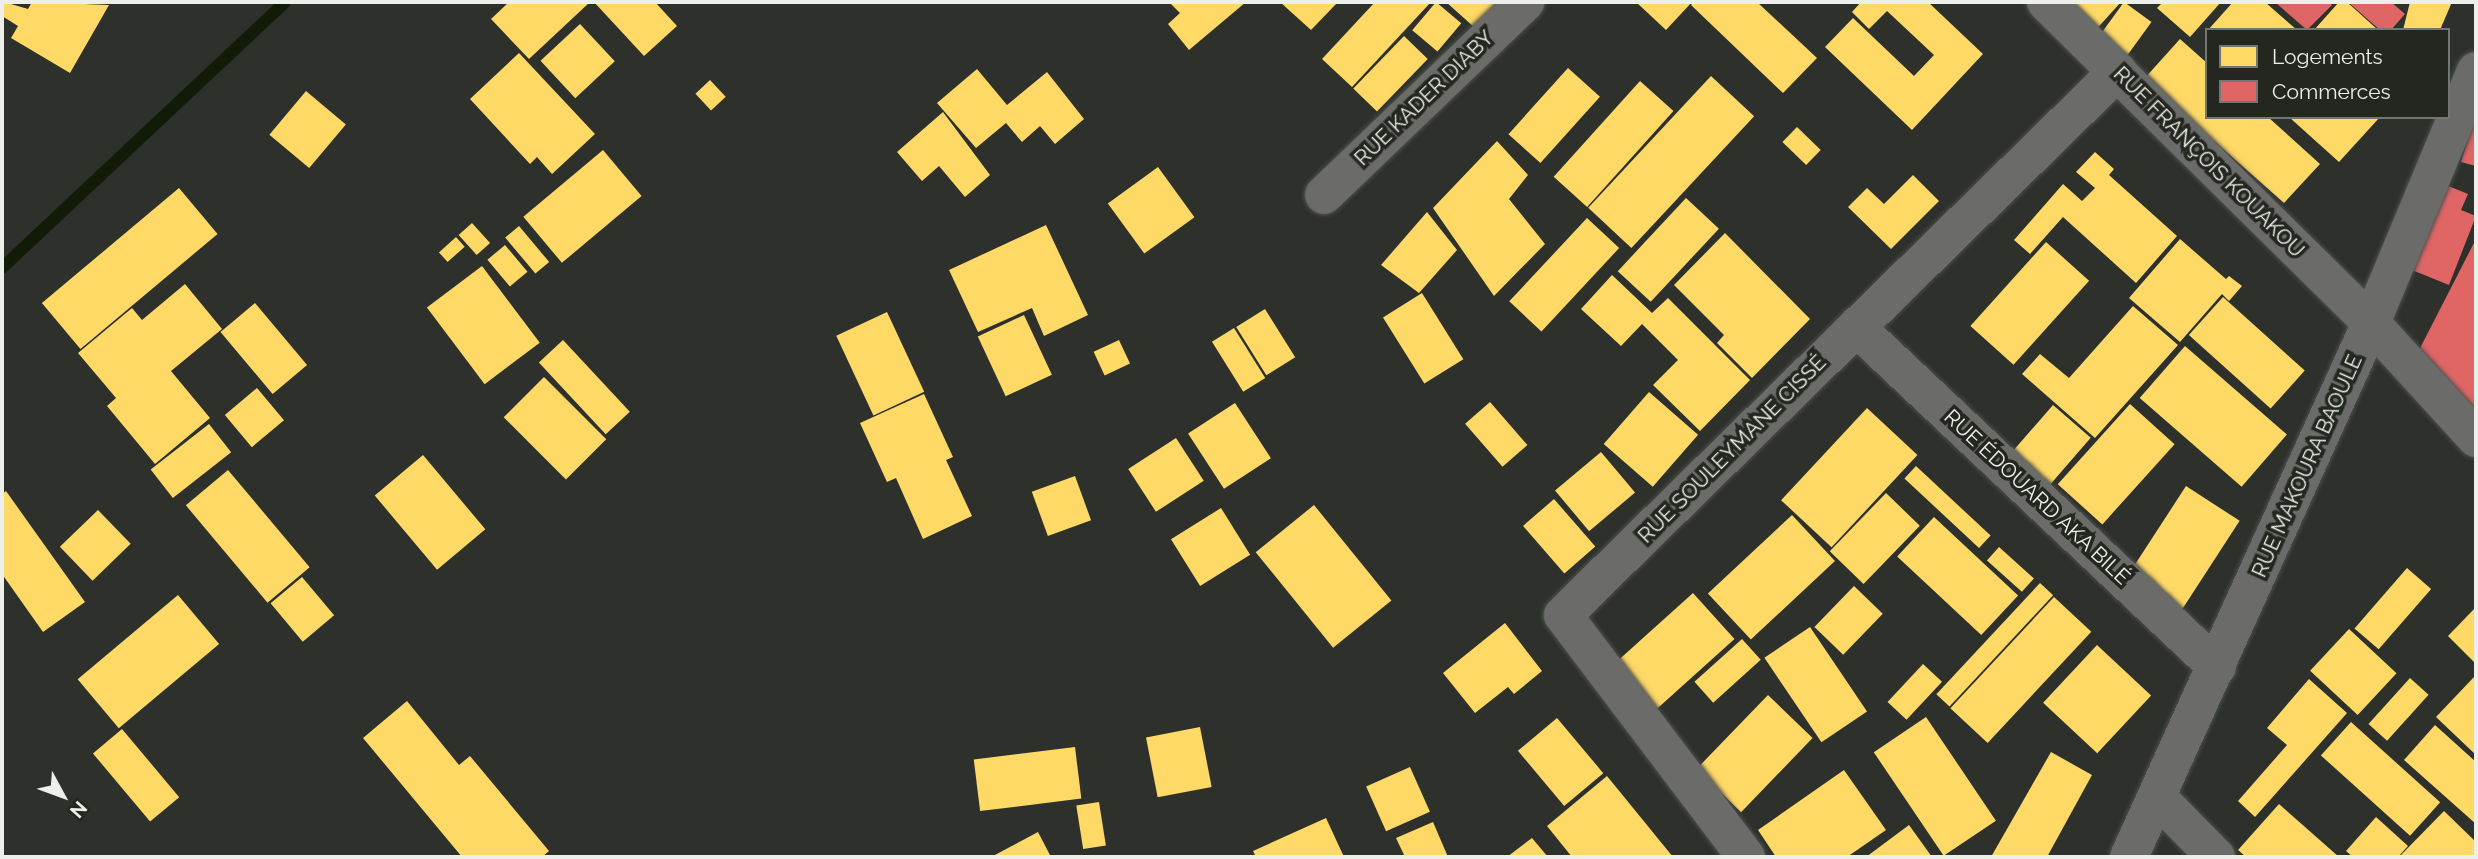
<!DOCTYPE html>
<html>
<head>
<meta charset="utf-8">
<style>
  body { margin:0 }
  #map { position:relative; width:2478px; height:859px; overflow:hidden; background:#2d302b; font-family:Raleway,sans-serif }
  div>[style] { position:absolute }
  .homes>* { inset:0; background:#ffd966; transform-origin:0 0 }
  .shops>* { inset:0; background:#e06666 }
  .stream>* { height:12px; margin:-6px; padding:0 6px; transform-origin:6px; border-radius:6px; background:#111b08 }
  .roads { filter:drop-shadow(0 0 2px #4c4e4a) drop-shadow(0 0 2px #4c4e4a) }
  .street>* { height:38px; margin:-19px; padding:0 19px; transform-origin:19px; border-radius:19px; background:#6b6c6a }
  span { translate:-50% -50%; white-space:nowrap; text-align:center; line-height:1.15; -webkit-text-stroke:7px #232720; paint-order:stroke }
  .street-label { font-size:21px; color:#ecefea }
  .frame { position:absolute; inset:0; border:4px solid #ecefea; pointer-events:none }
  .legend { position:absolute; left:2205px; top:28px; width:245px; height:91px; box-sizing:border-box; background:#232720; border:2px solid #737771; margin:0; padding:9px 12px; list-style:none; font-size:21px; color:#ecefea }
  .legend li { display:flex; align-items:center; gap:14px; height:35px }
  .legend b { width:35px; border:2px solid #737771 }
  .north { position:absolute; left:28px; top:761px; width:70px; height:70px; -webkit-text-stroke:5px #232720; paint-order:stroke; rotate:131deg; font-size:19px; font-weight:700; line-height:28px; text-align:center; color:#ecefea }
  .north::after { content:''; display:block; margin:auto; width:24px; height:32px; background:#ecefea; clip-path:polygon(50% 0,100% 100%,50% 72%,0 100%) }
</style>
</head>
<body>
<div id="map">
  <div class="homes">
    <div style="clip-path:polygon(4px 2px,28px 9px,32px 2px,109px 5px,70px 73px,11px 38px,18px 26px,2px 16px)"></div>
    <div style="clip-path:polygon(509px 2px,590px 2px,529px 59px,491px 19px)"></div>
    <div style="clip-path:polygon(594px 2px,655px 2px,677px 26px,644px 56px)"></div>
    <div style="clip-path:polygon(1169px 2px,1246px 2px,1189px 50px,1168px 24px,1180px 13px)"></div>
    <div style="clip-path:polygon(1280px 2px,1338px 2px,1311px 30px)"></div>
    <div style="clip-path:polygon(1375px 2px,1431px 2px,1352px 87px,1322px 59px)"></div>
    <div style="left:1436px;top:2px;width:33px;height:37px;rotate:40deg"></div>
    <div style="clip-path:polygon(1446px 2px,1497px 2px,1474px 27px)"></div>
    <div style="clip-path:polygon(1636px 2px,1692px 2px,1666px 30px)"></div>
    <div style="clip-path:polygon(1694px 2px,1757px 2px,1817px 58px,1783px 93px,1691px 5px)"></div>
    <div style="clip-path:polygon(1861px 2px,1928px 2px,1983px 54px,1912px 130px,1825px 47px,1853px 18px,1914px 76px,1934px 55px,1887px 11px,1869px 29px,1852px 12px)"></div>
    <div style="clip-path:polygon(2068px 2px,2121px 2px,2092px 34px)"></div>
    <div style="left:2124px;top:2px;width:34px;height:42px;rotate:36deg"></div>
    <div style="clip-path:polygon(2163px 2px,2221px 2px,2190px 37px,2157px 8px)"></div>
    <div style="clip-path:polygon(2233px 2px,2265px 2px,2297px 30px,2208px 30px)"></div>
    <div style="clip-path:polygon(2339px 2px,2347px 2px,2378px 30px,2314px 30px)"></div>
    <div style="clip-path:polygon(2410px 2px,2452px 2px,2440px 30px,2403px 30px)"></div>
    <div style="left:580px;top:24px;width:51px;height:54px;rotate:47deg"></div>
    <div style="left:1404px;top:36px;width:33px;height:73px;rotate:44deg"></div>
    <div style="clip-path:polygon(2180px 39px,2207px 63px,2207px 117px,2268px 117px,2320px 164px,2284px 203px,2144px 79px)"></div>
    <div style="clip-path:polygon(519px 53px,595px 134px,552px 174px,537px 157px,530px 164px,470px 99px)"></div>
    <div style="left:1568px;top:68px;width:43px;height:89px;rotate:42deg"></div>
    <div style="clip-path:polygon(977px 69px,1007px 105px,1047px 72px,1084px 119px,1055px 144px,1040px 126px,1022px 142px,1006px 123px,976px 148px,937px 103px)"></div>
    <div style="left:1711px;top:76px;width:59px;height:180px;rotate:43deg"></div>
    <div style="left:710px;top:80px;width:23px;height:20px;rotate:47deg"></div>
    <div style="left:1640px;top:81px;width:45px;height:129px;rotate:42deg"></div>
    <div style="left:306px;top:91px;width:52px;height:57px;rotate:40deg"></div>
    <div style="clip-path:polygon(943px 112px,990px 175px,965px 197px,939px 166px,922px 181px,897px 152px)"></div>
    <div style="clip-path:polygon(2289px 117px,2380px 117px,2339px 162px)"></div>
    <div style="left:1797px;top:127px;width:33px;height:21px;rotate:44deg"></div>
    <div style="clip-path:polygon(1497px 141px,1528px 175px,1509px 199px,1545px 244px,1494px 296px,1433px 208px)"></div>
    <div style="left:603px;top:150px;width:60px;height:104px;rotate:50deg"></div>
    <div style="clip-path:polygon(2095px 152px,2114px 169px,2109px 175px,2177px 236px,2136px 283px,2063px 217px,2030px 254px,2014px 240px,2063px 184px,2082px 201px,2095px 188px,2076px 172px)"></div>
    <div style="left:1158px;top:167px;width:62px;height:62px;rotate:54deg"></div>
    <div style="clip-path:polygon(1913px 175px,1939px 201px,1891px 249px,1848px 207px,1867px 188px,1884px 204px)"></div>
    <div style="left:179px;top:188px;width:60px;height:179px;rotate:50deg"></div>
    <div style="left:1686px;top:198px;width:45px;height:100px;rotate:43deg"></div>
    <div style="clip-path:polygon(1427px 212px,1457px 250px,1419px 293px,1381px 265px)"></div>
    <div style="left:1587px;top:218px;width:44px;height:114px;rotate:43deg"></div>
    <div style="left:472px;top:223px;width:27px;height:18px;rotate:48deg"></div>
    <div style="clip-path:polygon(1046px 225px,1088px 315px,1044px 336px,1032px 308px,978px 332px,949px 270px)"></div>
    <div style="left:519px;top:226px;width:47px;height:18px;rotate:50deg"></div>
    <div style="clip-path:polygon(1725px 233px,1810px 319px,1752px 378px,1717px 343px,1724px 335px,1674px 285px)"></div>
    <div style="left:456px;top:237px;width:13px;height:23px;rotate:48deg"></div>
    <div style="clip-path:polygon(2180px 239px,2226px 279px,2229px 276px,2242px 286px,2229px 301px,2222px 294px,2180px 342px,2129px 298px)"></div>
    <div style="left:2046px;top:242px;width:58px;height:113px;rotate:42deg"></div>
    <div style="left:505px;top:245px;width:35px;height:23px;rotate:50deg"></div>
    <div style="left:482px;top:266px;width:96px;height:69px;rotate:53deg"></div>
    <div style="clip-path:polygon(1612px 275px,1652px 313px,1668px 298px,1750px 380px,1700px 431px,1653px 385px,1678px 360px,1642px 324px,1621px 346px,1581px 309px)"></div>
    <div style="clip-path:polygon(185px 284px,222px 329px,171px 371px,210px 418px,155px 464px,107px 406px,116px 398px,78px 353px,132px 308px,142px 320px)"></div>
    <div style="left:1422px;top:293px;width:78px;height:46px;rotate:58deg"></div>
    <div style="left:2223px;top:297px;width:110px;height:51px;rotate:42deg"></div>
    <div style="left:255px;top:303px;width:81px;height:45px;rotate:50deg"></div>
    <div style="clip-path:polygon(2133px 306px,2178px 345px,2095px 438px,2022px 374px,2040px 354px,2069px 378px)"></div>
    <div style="left:1265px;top:309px;width:57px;height:34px;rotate:58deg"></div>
    <div style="left:887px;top:312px;width:88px;height:56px;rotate:65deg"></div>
    <div style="left:1024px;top:315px;width:66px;height:51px;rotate:65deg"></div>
    <div style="left:1234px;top:328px;width:59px;height:26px;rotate:58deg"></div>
    <div style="left:563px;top:340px;width:98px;height:33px;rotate:47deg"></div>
    <div style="left:1119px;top:340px;width:26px;height:28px;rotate:65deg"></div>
    <div style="left:2185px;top:346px;width:135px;height:69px;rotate:41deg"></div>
    <div style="left:544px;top:377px;width:88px;height:57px;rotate:45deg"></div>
    <div style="left:257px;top:388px;width:42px;height:42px;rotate:50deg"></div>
    <div style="left:1649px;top:392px;width:65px;height:69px;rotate:41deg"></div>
    <div style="clip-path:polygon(924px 394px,953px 457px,946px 460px,972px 516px,923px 539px,896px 478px,887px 482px,860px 423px)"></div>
    <div style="left:1490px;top:402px;width:57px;height:33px;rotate:49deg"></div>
    <div style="left:1235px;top:403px;width:66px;height:56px;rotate:57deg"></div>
    <div style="left:2130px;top:404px;width:60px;height:108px;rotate:42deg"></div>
    <div style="left:2053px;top:405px;width:50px;height:71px;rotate:41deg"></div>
    <div style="left:1867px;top:408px;width:69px;height:126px;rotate:43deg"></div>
    <div style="left:209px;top:424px;width:36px;height:74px;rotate:52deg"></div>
    <div style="left:1176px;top:438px;width:51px;height:57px;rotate:57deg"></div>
    <div style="left:1601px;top:452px;width:53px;height:60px;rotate:50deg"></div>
    <div style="left:423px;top:455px;width:97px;height:63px;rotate:50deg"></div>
    <div style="left:1916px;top:466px;width:102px;height:17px;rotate:43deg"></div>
    <div style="left:228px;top:470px;width:127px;height:55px;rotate:50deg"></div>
    <div style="left:1075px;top:476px;width:47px;height:46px;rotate:70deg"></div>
    <div style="left:2186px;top:486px;width:64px;height:110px;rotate:33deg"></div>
    <div style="clip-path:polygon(6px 491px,85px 602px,43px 632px,2px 574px,2px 494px)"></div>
    <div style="left:1886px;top:493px;width:47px;height:81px;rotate:44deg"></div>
    <div style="left:1554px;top:499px;width:63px;height:41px;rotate:49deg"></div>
    <div style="left:1314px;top:505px;width:123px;height:75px;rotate:51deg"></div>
    <div style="left:1221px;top:508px;width:55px;height:59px;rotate:58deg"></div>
    <div style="left:98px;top:510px;width:47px;height:53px;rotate:46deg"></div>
    <div style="left:1792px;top:515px;width:63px;height:115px;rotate:47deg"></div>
    <div style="left:1934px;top:517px;width:115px;height:54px;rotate:43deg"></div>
    <div style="left:1999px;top:547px;width:47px;height:18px;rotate:42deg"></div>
    <div style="left:2407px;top:568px;width:32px;height:80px;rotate:41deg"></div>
    <div style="left:302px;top:577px;width:50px;height:41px;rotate:50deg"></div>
    <div style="left:2040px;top:583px;width:18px;height:152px;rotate:43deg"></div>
    <div style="left:1854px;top:586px;width:40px;height:57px;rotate:44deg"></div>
    <div style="left:1693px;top:593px;width:62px;height:105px;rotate:48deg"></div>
    <div style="left:178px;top:595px;width:64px;height:131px;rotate:50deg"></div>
    <div style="left:2054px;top:597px;width:51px;height:152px;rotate:43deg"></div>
    <div style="clip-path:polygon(2476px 607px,2476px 664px,2448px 636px)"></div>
    <div style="clip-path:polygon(1505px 623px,1542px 671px,1514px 694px,1508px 687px,1475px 713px,1443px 673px)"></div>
    <div style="left:1810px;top:627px;width:102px;height:55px;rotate:56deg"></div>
    <div style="left:2349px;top:629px;width:65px;height:57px;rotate:43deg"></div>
    <div style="left:1742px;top:639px;width:28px;height:64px;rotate:48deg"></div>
    <div style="left:2097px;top:645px;width:74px;height:79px;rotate:43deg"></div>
    <div style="left:1923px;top:664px;width:26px;height:52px;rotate:43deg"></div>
    <div style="clip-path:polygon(2474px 677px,2476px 678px,2476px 755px,2436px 717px)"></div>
    <div style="left:2410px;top:678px;width:25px;height:62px;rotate:42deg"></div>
    <div style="clip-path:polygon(2309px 679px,2347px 713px,2255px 817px,2238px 801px,2287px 745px,2267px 728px)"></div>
    <div style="left:1768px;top:695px;width:62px;height:103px;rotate:44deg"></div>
    <div style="clip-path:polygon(407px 701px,459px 765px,470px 756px,549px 851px,542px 857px,462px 857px,363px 738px)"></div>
    <div style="left:1926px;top:717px;width:125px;height:63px;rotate:56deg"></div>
    <div style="left:1557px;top:718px;width:72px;height:51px;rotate:50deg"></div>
    <div style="left:2351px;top:722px;width:120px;height:45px;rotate:42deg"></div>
    <div style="clip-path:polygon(2435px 725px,2476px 762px,2476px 824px,2404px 760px)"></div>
    <div style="left:1200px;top:727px;width:61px;height:55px;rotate:79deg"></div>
    <div style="left:122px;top:729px;width:89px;height:38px;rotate:50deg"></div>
    <div style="left:1075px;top:747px;width:52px;height:102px;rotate:83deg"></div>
    <div style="clip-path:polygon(2051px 752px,2092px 775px,2047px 857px,1991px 857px)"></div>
    <div style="left:1410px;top:767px;width:49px;height:48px;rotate:66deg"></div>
    <div style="clip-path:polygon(1844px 770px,1886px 830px,1847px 857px,1776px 857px,1758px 830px)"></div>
    <div style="clip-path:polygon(1607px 776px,1673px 857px,1572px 857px,1547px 826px)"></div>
    <div style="left:1099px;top:802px;width:44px;height:23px;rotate:81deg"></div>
    <div style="clip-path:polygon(2279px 804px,2339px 857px,2246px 857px,2238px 850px)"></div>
    <div style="clip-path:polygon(2444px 811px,2476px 842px,2476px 857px,2399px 857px)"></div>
    <div style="clip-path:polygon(2376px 817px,2408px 846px,2398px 857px,2353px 857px,2346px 851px)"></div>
    <div style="clip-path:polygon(1326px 818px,1344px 857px,1256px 857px,1253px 851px)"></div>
    <div style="clip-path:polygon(1433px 822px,1448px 857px,1405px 857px,1396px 838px)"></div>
    <div style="clip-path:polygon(1909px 825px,1932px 857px,1866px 857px)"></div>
    <div style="clip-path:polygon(1038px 832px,1051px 857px,991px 857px)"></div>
    <div style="clip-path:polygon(1532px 838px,1548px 857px,1507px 857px)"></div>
  </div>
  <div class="shops">
    <div style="clip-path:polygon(2275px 2px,2328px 2px,2332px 5px,2307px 30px)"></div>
    <div style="clip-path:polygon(2348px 2px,2391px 2px,2405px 14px,2391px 30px,2380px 30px)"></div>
    <div style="clip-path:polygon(2476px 113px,2476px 166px,2461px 162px)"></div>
    <div style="clip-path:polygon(2441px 183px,2468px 194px,2461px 210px,2476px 216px,2449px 285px,2407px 268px)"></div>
    <div style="clip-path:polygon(2476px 239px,2476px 416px,2416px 356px)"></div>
  </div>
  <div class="stream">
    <div style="left:2px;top:268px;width:388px;rotate:-43.2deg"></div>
  </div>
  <div class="roads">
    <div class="street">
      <div style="left:2046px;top:2px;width:457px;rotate:44.6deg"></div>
      <div style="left:2371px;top:323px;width:156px;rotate:47.6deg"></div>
      <div style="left:1324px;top:195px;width:279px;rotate:-43.8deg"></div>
      <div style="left:1856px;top:327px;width:496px;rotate:43.3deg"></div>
      <div style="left:2158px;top:798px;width:83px;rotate:45.5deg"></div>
      <div style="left:1746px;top:857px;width:303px;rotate:-127.1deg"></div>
      <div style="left:1563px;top:615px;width:777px;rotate:-44.43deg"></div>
      <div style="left:2129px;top:857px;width:586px;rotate:-65.62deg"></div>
      <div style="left:2371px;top:323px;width:273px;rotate:-67.4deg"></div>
    </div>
  </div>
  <div class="street-label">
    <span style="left:1424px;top:98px;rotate:-44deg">RUE KADER DIABY</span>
    <span style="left:2209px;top:162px;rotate:45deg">RUE FRANÇOIS KOUAKOU</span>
    <span style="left:1732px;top:449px;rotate:-45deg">RUE SOULEYMANE CISSÉ</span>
    <span style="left:2307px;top:466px;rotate:-66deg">RUE MAKOURA BAOULE</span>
    <span style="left:2037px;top:497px;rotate:43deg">RUE ÉDOUARD AKA BILÉ</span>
  </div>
  <div class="frame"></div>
  <ul class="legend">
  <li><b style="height:19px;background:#ffd966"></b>Logements</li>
  <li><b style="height:19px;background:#e06666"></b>Commerces</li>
  </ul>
  <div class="north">N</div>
</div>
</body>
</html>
